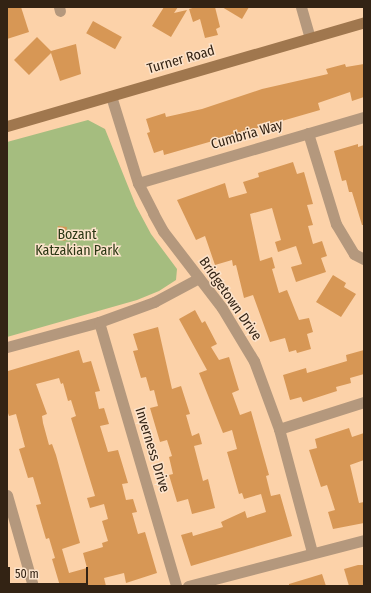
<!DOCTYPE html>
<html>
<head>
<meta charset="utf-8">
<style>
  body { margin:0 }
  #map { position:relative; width:371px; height:593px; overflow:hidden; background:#fcd2a9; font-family:"Fira Sans Condensed",sans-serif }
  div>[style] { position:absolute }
  .green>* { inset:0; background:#a5bd7f }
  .building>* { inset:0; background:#d79755; transform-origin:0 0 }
  .minor>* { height:11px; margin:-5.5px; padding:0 5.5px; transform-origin:5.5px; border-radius:5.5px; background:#b4987d }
  .secondary>* { height:11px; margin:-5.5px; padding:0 5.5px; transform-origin:5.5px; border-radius:5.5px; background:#a0774e }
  span { translate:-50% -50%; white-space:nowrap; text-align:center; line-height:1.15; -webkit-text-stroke:3px #fce3cb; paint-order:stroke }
  .street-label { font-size:14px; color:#332314 }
  .park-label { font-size:14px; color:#2b3714 }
  .frame { position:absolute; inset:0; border:8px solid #332314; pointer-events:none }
  .scale { position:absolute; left:8px; top:567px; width:80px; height:18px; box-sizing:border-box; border:2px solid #332314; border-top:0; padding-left:5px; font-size:12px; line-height:14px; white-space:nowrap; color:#332314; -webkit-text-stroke:3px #fce3cb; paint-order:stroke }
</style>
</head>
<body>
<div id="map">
  <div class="green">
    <div style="clip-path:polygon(88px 120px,105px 129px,136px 206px,151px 234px,177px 269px,176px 280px,159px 291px,137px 300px,7px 337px,7px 142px)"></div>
  </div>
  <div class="building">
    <div style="clip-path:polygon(7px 7px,21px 7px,29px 32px,7px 39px)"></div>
    <div style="clip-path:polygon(164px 7px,178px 7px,174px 13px,187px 10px,171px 37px,152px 26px)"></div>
    <div style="clip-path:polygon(196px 7px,215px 7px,220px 27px,216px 29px,218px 35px,205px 38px,200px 19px,193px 22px,189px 9px)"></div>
    <div style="clip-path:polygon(222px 7px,249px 7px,242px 19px)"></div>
    <div style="left:93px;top:21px;width:33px;height:14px;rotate:29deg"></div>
    <div style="clip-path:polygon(37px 37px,51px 51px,76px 44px,81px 74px,60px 81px,51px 53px,29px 75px,14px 60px)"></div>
    <div style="clip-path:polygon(345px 64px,346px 67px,364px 64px,364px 97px,352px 101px,350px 92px,318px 103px,320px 110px,164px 155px,163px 150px,154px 153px,147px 133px,150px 132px,146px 119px,165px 113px,166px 117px,202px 109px,262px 89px,328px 74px,326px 69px)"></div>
    <div style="clip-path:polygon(358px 144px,358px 147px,364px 145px,364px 225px,362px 225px,352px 192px,349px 192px,346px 180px,342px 181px,334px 151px)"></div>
    <div style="clip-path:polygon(293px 162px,297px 174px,304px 172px,313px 204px,307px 205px,313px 225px,308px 226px,313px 244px,322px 241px,327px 256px,321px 258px,326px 272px,296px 282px,291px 267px,302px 264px,296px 246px,278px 252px,275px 242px,281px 240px,272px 208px,250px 214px,260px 261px,272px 257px,275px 268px,272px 269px,279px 293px,287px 290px,299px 320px,309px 318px,313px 332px,307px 334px,311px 349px,297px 353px,296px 350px,289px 352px,285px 338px,270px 342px,253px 295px,244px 298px,236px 265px,233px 266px,232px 260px,215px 265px,205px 236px,196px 240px,177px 200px,225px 183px,229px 198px,247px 193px,243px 182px,259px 177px,258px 173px)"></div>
    <div style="left:58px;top:226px;width:9px;height:14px;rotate:6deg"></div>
    <div style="clip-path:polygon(333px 275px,346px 283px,344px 287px,356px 294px,341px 317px,316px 302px)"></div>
    <div style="clip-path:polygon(195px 310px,202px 323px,205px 321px,217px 344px,211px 347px,219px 360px,229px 357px,239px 390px,232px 393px,240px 415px,251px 411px,269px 475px,266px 476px,271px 496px,280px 494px,292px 536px,191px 566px,181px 535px,192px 532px,193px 536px,223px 527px,221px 522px,245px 511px,247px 518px,266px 512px,261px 494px,244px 499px,242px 493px,239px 494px,227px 452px,237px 449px,232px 430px,223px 433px,199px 373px,207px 370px,179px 319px)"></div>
    <div style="clip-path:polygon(158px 327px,172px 389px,181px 386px,190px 414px,186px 415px,192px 436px,199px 433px,202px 444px,194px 446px,203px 481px,208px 479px,215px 508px,192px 514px,188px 499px,177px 502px,169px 475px,173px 474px,169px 457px,172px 456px,167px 440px,160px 442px,150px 408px,158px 406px,154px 390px,150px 391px,146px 377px,141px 378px,133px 351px,138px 350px,133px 334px)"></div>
    <div style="clip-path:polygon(evenodd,79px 350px,83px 363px,91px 361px,100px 391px,95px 392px,99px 409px,104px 408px,109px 424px,100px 426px,108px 452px,118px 450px,128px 483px,122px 484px,126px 500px,133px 499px,137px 512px,132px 513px,138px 534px,145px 532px,157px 573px,126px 583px,124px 573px,104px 578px,106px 586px,60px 586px,52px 559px,55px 558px,49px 538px,46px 539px,36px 505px,41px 504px,33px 477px,28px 478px,19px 449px,25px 447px,16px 414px,9px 416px,7px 410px,8px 371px,79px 350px,59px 378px,61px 384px,63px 383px,68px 401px,71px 400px,76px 416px,71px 418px,95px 496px,87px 498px,90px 508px,104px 504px,108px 519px,102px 521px,108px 541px,102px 543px,103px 547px,83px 553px,87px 568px,69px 573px,62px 549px,80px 543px,56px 455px,52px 444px,49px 445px,43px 423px,42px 416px,47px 414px,36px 384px,59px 378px)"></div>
    <div style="clip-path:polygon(364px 350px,364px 374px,350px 378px,351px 383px,336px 387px,337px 391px,303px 402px,301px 397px,290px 400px,283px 375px,306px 368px,307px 373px,347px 361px,346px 355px)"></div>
    <div style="clip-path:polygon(349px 428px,352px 437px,364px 433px,364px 460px,350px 465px,359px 503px,364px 502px,364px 523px,333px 529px,328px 512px,335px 510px,327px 485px,321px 487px,309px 450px,317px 448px,315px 439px)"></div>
    <div style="clip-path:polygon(358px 565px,364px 565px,364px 586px,349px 586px,344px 569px)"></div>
    <div style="clip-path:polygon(322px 574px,326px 586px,289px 586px,289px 584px)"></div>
  </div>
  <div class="minor">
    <div style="left:59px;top:7px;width:4px;rotate:76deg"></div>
    <div style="left:301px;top:7px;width:32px;rotate:74deg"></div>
    <div style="left:111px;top:96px;width:91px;rotate:72.8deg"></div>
    <div style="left:138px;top:183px;width:34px;rotate:63deg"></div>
    <div style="left:153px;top:213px;width:21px;rotate:61deg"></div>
    <div style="left:163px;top:231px;width:97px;rotate:52.5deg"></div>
    <div style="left:222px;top:308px;width:62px;rotate:58.9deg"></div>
    <div style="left:254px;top:361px;width:72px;rotate:69.8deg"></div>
    <div style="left:279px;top:429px;width:127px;rotate:75deg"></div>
    <div style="left:308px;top:133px;width:95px;rotate:72.9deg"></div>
    <div style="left:336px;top:224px;width:35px;rotate:59deg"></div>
    <div style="left:354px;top:254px;width:11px;rotate:27deg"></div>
    <div style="left:138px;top:183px;width:235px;rotate:-16.3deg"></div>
    <div style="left:99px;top:322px;width:275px;rotate:73.7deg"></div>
    <div style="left:7px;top:347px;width:95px;rotate:-15.2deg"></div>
    <div style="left:99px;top:322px;width:59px;rotate:-20deg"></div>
    <div style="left:154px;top:302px;width:51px;rotate:-28.1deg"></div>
    <div style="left:279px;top:429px;width:89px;rotate:-17.6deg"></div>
    <div style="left:7px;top:495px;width:95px;rotate:74.1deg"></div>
    <div style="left:188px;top:586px;width:182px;rotate:-14.6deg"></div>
  </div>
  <div class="secondary">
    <div style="left:7px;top:126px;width:372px;rotate:-16.2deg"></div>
  </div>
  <div class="street-label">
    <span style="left:181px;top:60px;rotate:-16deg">Turner Road</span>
    <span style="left:247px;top:135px;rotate:-16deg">Cumbria Way</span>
    <span style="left:230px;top:299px;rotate:55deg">Bridgetown Drive</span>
    <span style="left:152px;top:450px;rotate:73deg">Inverness Drive</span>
  </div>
  <div class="park-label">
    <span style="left:77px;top:243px">Bozant<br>Katzakian Park</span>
  </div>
  <div class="frame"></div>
  <div class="scale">50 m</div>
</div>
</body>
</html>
